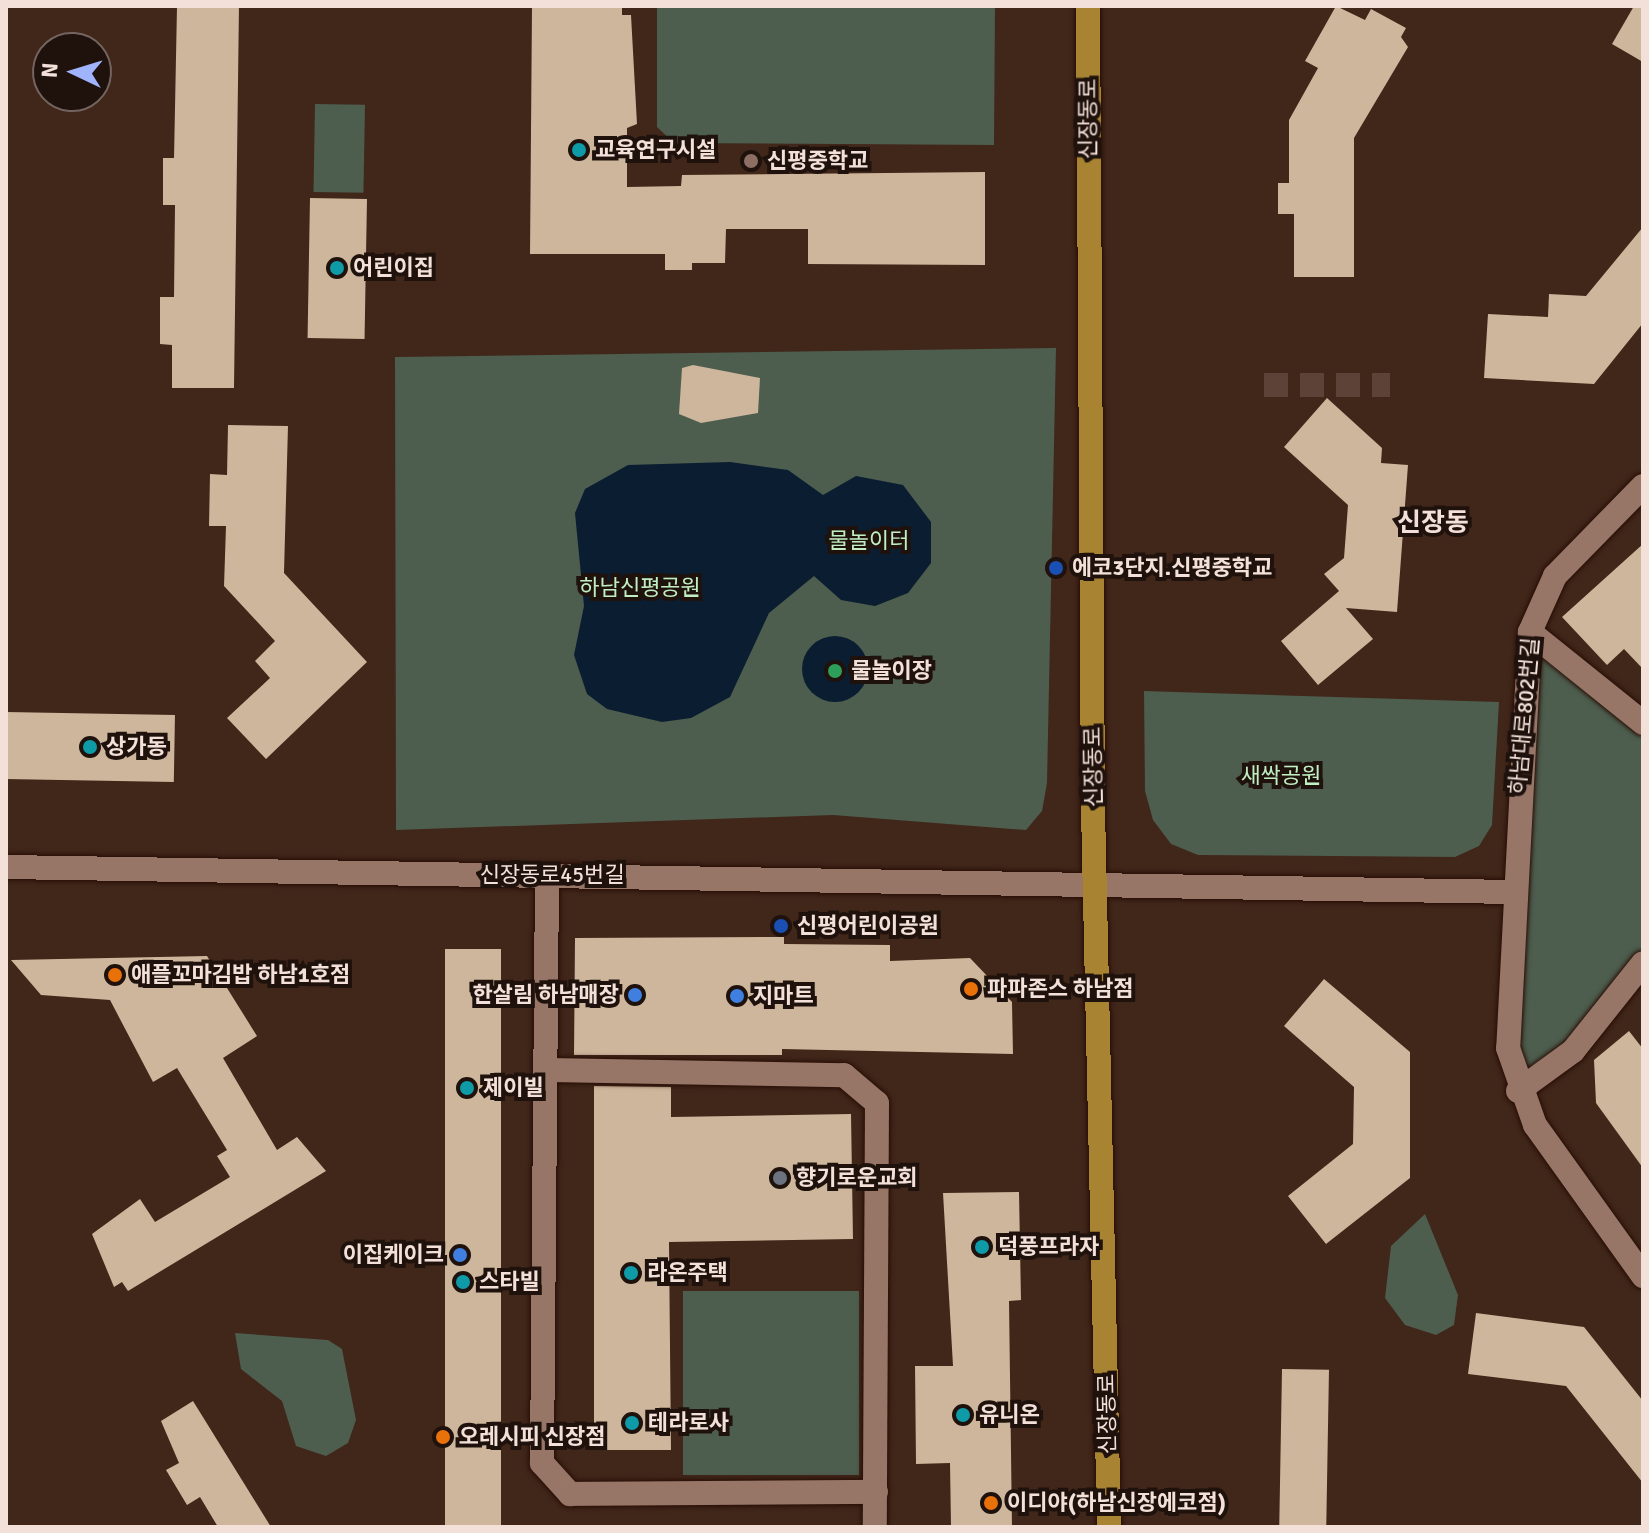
<!DOCTYPE html>
<html>
<head>
<meta charset="utf-8">
<style>
  body { margin:0 }
  #map { position:relative; width:1649px; height:1533px; overflow:hidden; background:#41261a; font-family:Signika,"Noto Sans KR",sans-serif }
  div>[style] { position:absolute }
  .green>* { inset:0; background:#4d5d4e; transform-origin:0 0 }
  .water>* { inset:0; background:#0b1d31 }
  .round { border-radius:50% }
  .building>* { inset:0; background:#cdb69b; transform-origin:0 0 }
  .minor-tunnel>* { height:24px; margin-top:-12px; transform-origin:0; background:repeating-linear-gradient(90deg,#5c4237 0 24px,transparent 0 36px) }
  .roads { filter:drop-shadow(0 0 2px #270e04) drop-shadow(0 0 2px #270e04) }
  .minor>* { height:24px; margin:-12px; padding:0 12px; transform-origin:12px; border-radius:12px; background:#977668 }
  .major>* { height:24px; margin:-12px; padding:0 12px; transform-origin:12px; border-radius:12px; background:#a88432 }
  .dots>* { width:22px; height:22px; translate:-50% -50%; box-sizing:border-box; border:4px solid #1f120d; border-radius:50% }
  span { translate:-50% -50%; white-space:nowrap; text-align:center; line-height:1.15; -webkit-text-stroke:8px #1f120d; paint-order:stroke }
  .street-label { font-size:22px; color:#f3e0d9 }
  .poi-label { font-size:22px; color:#f3e0d9; font-weight:700 }
  .left { translate:0 -50%; text-align:left }
  .right { translate:-100% -50%; text-align:right }
  .park-label { font-size:22px; color:#c0eec2 }
  .quarter-label { font-size:26px; color:#f3e0d9; font-weight:700 }
  .frame { position:absolute; inset:0; border:8px solid #f3e0d9; pointer-events:none }
  .north { position:absolute; left:32px; top:32px; width:80px; height:80px; box-sizing:border-box; background:#1f120d; border:2px solid #74645f; border-radius:50%; rotate:274deg; font-size:22px; font-weight:700; line-height:32px; text-align:center; color:#f3e0d9 }
  .north::after { content:''; display:block; margin:auto; width:28px; height:36px; background:#a0b3fd; clip-path:polygon(50% 0,100% 100%,50% 72%,0 100%) }
</style>
</head>
<body>
<div id="map">
  <div class="green">
    <div style="clip-path:polygon(657px 6px,995px 6px,994px 145px,674px 143px,657px 127px)"></div>
    <div style="left:315px;top:104px;width:50px;height:88px;rotate:1deg"></div>
    <div style="clip-path:polygon(1056px 348px,1047px 783px,1042px 811px,1026px 830px,833px 815px,396px 830px,395px 357px)"></div>
    <div style="clip-path:polygon(1530px 632px,1643px 723px,1643px 963px,1518px 1091px)"></div>
    <div style="clip-path:polygon(1144px 691px,1499px 702px,1492px 825px,1479px 846px,1455px 857px,1198px 855px,1171px 844px,1153px 820px,1145px 791px)"></div>
    <div style="clip-path:polygon(1425px 1214px,1458px 1295px,1454px 1325px,1436px 1335px,1405px 1325px,1385px 1298px,1391px 1246px)"></div>
    <div style="left:859px;top:1291px;width:184px;height:176px;rotate:90deg"></div>
    <div style="clip-path:polygon(235px 1333px,328px 1340px,342px 1349px,356px 1420px,348px 1443px,326px 1456px,296px 1446px,282px 1401px,241px 1369px)"></div>
  </div>
  <div class="water">
    <div style="clip-path:polygon(730px 462px,788px 470px,823px 495px,856px 476px,903px 485px,931px 522px,931px 563px,908px 593px,875px 606px,841px 600px,814px 576px,769px 613px,730px 697px,691px 718px,662px 722px,607px 709px,587px 694px,574px 655px,584px 606px,575px 513px,585px 489px,628px 465px)"></div>
    <div class="round" style="left:802px;top:636px;width:66px;height:66px"></div>
  </div>
  <div class="building">
    <div style="clip-path:polygon(177px 6px,239px 6px,234px 388px,172px 388px,172px 345px,160px 344px,160px 297px,174px 297px,175px 205px,163px 205px,163px 158px,174px 158px)"></div>
    <div style="clip-path:polygon(532px 6px,622px 6px,622px 15px,631px 15px,637px 124px,627px 128px,627px 187px,681px 186px,682px 175px,985px 172px,985px 265px,808px 264px,808px 229px,726px 229px,725px 263px,692px 263px,692px 270px,665px 270px,665px 254px,530px 254px)"></div>
    <div style="clip-path:polygon(1336px 6px,1365px 20px,1371px 9px,1406px 28px,1401px 37px,1408px 47px,1354px 138px,1354px 277px,1294px 277px,1294px 214px,1278px 214px,1278px 183px,1289px 183px,1289px 120px,1318px 68px,1305px 61px)"></div>
    <div style="clip-path:polygon(1634px 6px,1643px 6px,1643px 62px,1612px 44px)"></div>
    <div style="left:310px;top:198px;width:57px;height:140px;rotate:1deg"></div>
    <div style="clip-path:polygon(1643px 227px,1643px 323px,1594px 384px,1484px 378px,1488px 314px,1548px 317px,1549px 294px,1586px 296px)"></div>
    <div style="clip-path:polygon(693px 365px,760px 378px,758px 413px,701px 423px,679px 414px,682px 368px)"></div>
    <div style="clip-path:polygon(1327px 398px,1382px 448px,1381px 463px,1408px 465px,1397px 612px,1346px 608px,1373px 639px,1318px 685px,1281px 641px,1339px 591px,1324px 574px,1344px 558px,1348px 505px,1284px 447px)"></div>
    <div style="clip-path:polygon(228px 425px,288px 426px,284px 573px,367px 662px,266px 759px,227px 718px,270px 678px,255px 661px,275px 641px,224px 586px,226px 526px,209px 526px,210px 474px,227px 475px)"></div>
    <div style="clip-path:polygon(1643px 544px,1643px 669px,1624px 649px,1607px 665px,1562px 617px)"></div>
    <div style="left:6px;top:712px;width:169px;height:67px;rotate:1deg"></div>
    <div style="clip-path:polygon(784px 937px,784px 944px,890px 945px,890px 961px,970px 958px,1012px 1002px,1013px 1054px,782px 1049px,782px 1055px,574px 1055px,575px 938px)"></div>
    <div style="left:445px;top:949px;width:56px;height:578px"></div>
    <div style="clip-path:polygon(207px 956px,257px 1036px,223px 1058px,277px 1150px,297px 1137px,326px 1171px,128px 1291px,122px 1282px,114px 1287px,92px 1234px,140px 1199px,155px 1222px,230px 1177px,217px 1156px,227px 1150px,177px 1068px,153px 1082px,110px 1000px,41px 995px,11px 960px)"></div>
    <div style="clip-path:polygon(1324px 979px,1410px 1052px,1410px 1178px,1326px 1244px,1288px 1196px,1353px 1144px,1354px 1087px,1284px 1026px)"></div>
    <div style="clip-path:polygon(1629px 1031px,1643px 1049px,1643px 1168px,1596px 1103px,1594px 1060px)"></div>
    <div style="clip-path:polygon(594px 1086px,671px 1087px,671px 1117px,851px 1114px,853px 1239px,669px 1242px,671px 1450px,594px 1450px)"></div>
    <div style="clip-path:polygon(1019px 1192px,1021px 1300px,1009px 1301px,1012px 1527px,951px 1527px,950px 1463px,916px 1464px,915px 1366px,953px 1366px,943px 1193px)"></div>
    <div style="clip-path:polygon(1476px 1313px,1584px 1327px,1643px 1401px,1643px 1483px,1566px 1386px,1468px 1374px)"></div>
    <div style="left:1282px;top:1369px;width:47px;height:158px;rotate:1deg"></div>
    <div style="clip-path:polygon(193px 1401px,271px 1527px,218px 1527px,200px 1497px,187px 1505px,166px 1470px,179px 1463px,161px 1421px)"></div>
  </div>
  <div class="minor-tunnel">
    <div style="left:1264px;top:385px;width:126px"></div>
  </div>
  <div class="roads">
    <div class="minor">
      <div style="left:1643px;top:486px;width:126px;rotate:134.4deg"></div>
      <div style="left:1555px;top:576px;width:61px;rotate:114.1deg"></div>
      <div style="left:1530px;top:632px;width:417px;rotate:93deg"></div>
      <div style="left:1508px;top:1048px;width:82px;rotate:70.7deg"></div>
      <div style="left:1535px;top:1125px;width:186px;rotate:54.4deg"></div>
      <div style="left:1530px;top:632px;width:145px;rotate:38.8deg"></div>
      <div style="left:6px;top:867px;width:1507px;rotate:0.95deg"></div>
      <div style="left:547px;top:876px;width:587px;rotate:90.49deg"></div>
      <div style="left:542px;top:1463px;width:42px;rotate:47.9deg"></div>
      <div style="left:570px;top:1494px;width:306px;rotate:-0.4deg"></div>
      <div style="left:549px;top:1070px;width:295px;rotate:1deg"></div>
      <div style="left:844px;top:1075px;width:43px;rotate:40.3deg"></div>
      <div style="left:877px;top:1103px;width:424px;rotate:90.3deg"></div>
      <div style="left:1518px;top:1091px;width:68px;rotate:-36deg"></div>
      <div style="left:1573px;top:1051px;width:112px;rotate:-51.5deg"></div>
    </div>
    <div class="major">
      <div style="left:1088px;top:6px;width:803px;rotate:89.64deg"></div>
      <div style="left:1093px;top:809px;width:718px;rotate:88.72deg"></div>
    </div>
  </div>
  <div class="dots">
    <div style="left:579px;top:150px;background:#0f9aa8"></div>
    <div style="left:751px;top:161px;background:#8d6e63"></div>
    <div style="left:337px;top:268px;background:#0f9aa8"></div>
    <div style="left:1056px;top:568px;background:#1a4fb4"></div>
    <div style="left:835px;top:671px;background:#2e9e5b"></div>
    <div style="left:90px;top:747px;background:#0f9aa8"></div>
    <div style="left:781px;top:926px;background:#1a4fb4"></div>
    <div style="left:115px;top:975px;background:#e8710a"></div>
    <div style="left:971px;top:989px;background:#e8710a"></div>
    <div style="left:635px;top:995px;background:#3f7fe0"></div>
    <div style="left:737px;top:996px;background:#3f7fe0"></div>
    <div style="left:467px;top:1088px;background:#0f9aa8"></div>
    <div style="left:780px;top:1178px;background:#6b7280"></div>
    <div style="left:982px;top:1247px;background:#0f9aa8"></div>
    <div style="left:460px;top:1255px;background:#3f7fe0"></div>
    <div style="left:631px;top:1273px;background:#0f9aa8"></div>
    <div style="left:463px;top:1282px;background:#0f9aa8"></div>
    <div style="left:963px;top:1415px;background:#0f9aa8"></div>
    <div style="left:632px;top:1423px;background:#0f9aa8"></div>
    <div style="left:443px;top:1437px;background:#e8710a"></div>
    <div style="left:991px;top:1503px;background:#e8710a"></div>
  </div>
  <div class="street-label">
    <span style="left:1088px;top:119px;rotate:-90deg">신장동로</span>
    <span style="left:1524px;top:716px;rotate:-85deg">하남대로802번길</span>
    <span style="left:1093px;top:767px;rotate:-91deg">신장동로</span>
    <span style="left:552px;top:875px">신장동로45번길</span>
    <span style="left:1107px;top:1414px;rotate:-91deg">신장동로</span>
  </div>
  <div class="poi-label">
    <span class="left" style="left:595px;top:150px">교육연구시설</span>
    <span class="left" style="left:767px;top:161px">신평중학교</span>
    <span class="left" style="left:353px;top:268px">어린이집</span>
    <span class="left" style="left:1072px;top:568px">에코3단지.신평중학교</span>
    <span class="left" style="left:851px;top:671px">물놀이장</span>
    <span class="left" style="left:106px;top:747px">상가동</span>
    <span class="left" style="left:797px;top:926px">신평어린이공원</span>
    <span class="left" style="left:131px;top:975px">애플꼬마김밥 하남1호점</span>
    <span class="left" style="left:987px;top:989px">파파존스 하남점</span>
    <span class="right" style="left:619px;top:995px">한살림 하남매장</span>
    <span class="left" style="left:753px;top:996px">지마트</span>
    <span class="left" style="left:483px;top:1088px">제이빌</span>
    <span class="left" style="left:796px;top:1178px">향기로운교회</span>
    <span class="left" style="left:998px;top:1247px">덕풍프라자</span>
    <span class="right" style="left:444px;top:1255px">이집케이크</span>
    <span class="left" style="left:647px;top:1273px">라온주택</span>
    <span class="left" style="left:479px;top:1282px">스타빌</span>
    <span class="left" style="left:979px;top:1415px">유니온</span>
    <span class="left" style="left:648px;top:1423px">테라로사</span>
    <span class="left" style="left:459px;top:1437px">오레시피 신장점</span>
    <span class="left" style="left:1007px;top:1503px">이디야(하남신장에코점)</span>
  </div>
  <div class="park-label">
    <span style="left:869px;top:541px">물놀이터</span>
    <span style="left:640px;top:588px">하남신평공원</span>
    <span style="left:1281px;top:776px">새싹공원</span>
  </div>
  <div class="quarter-label">
    <span style="left:1433px;top:524px">신장동</span>
  </div>
  <div class="frame"></div>
  <div class="north">N</div>
</div>
</body>
</html>
